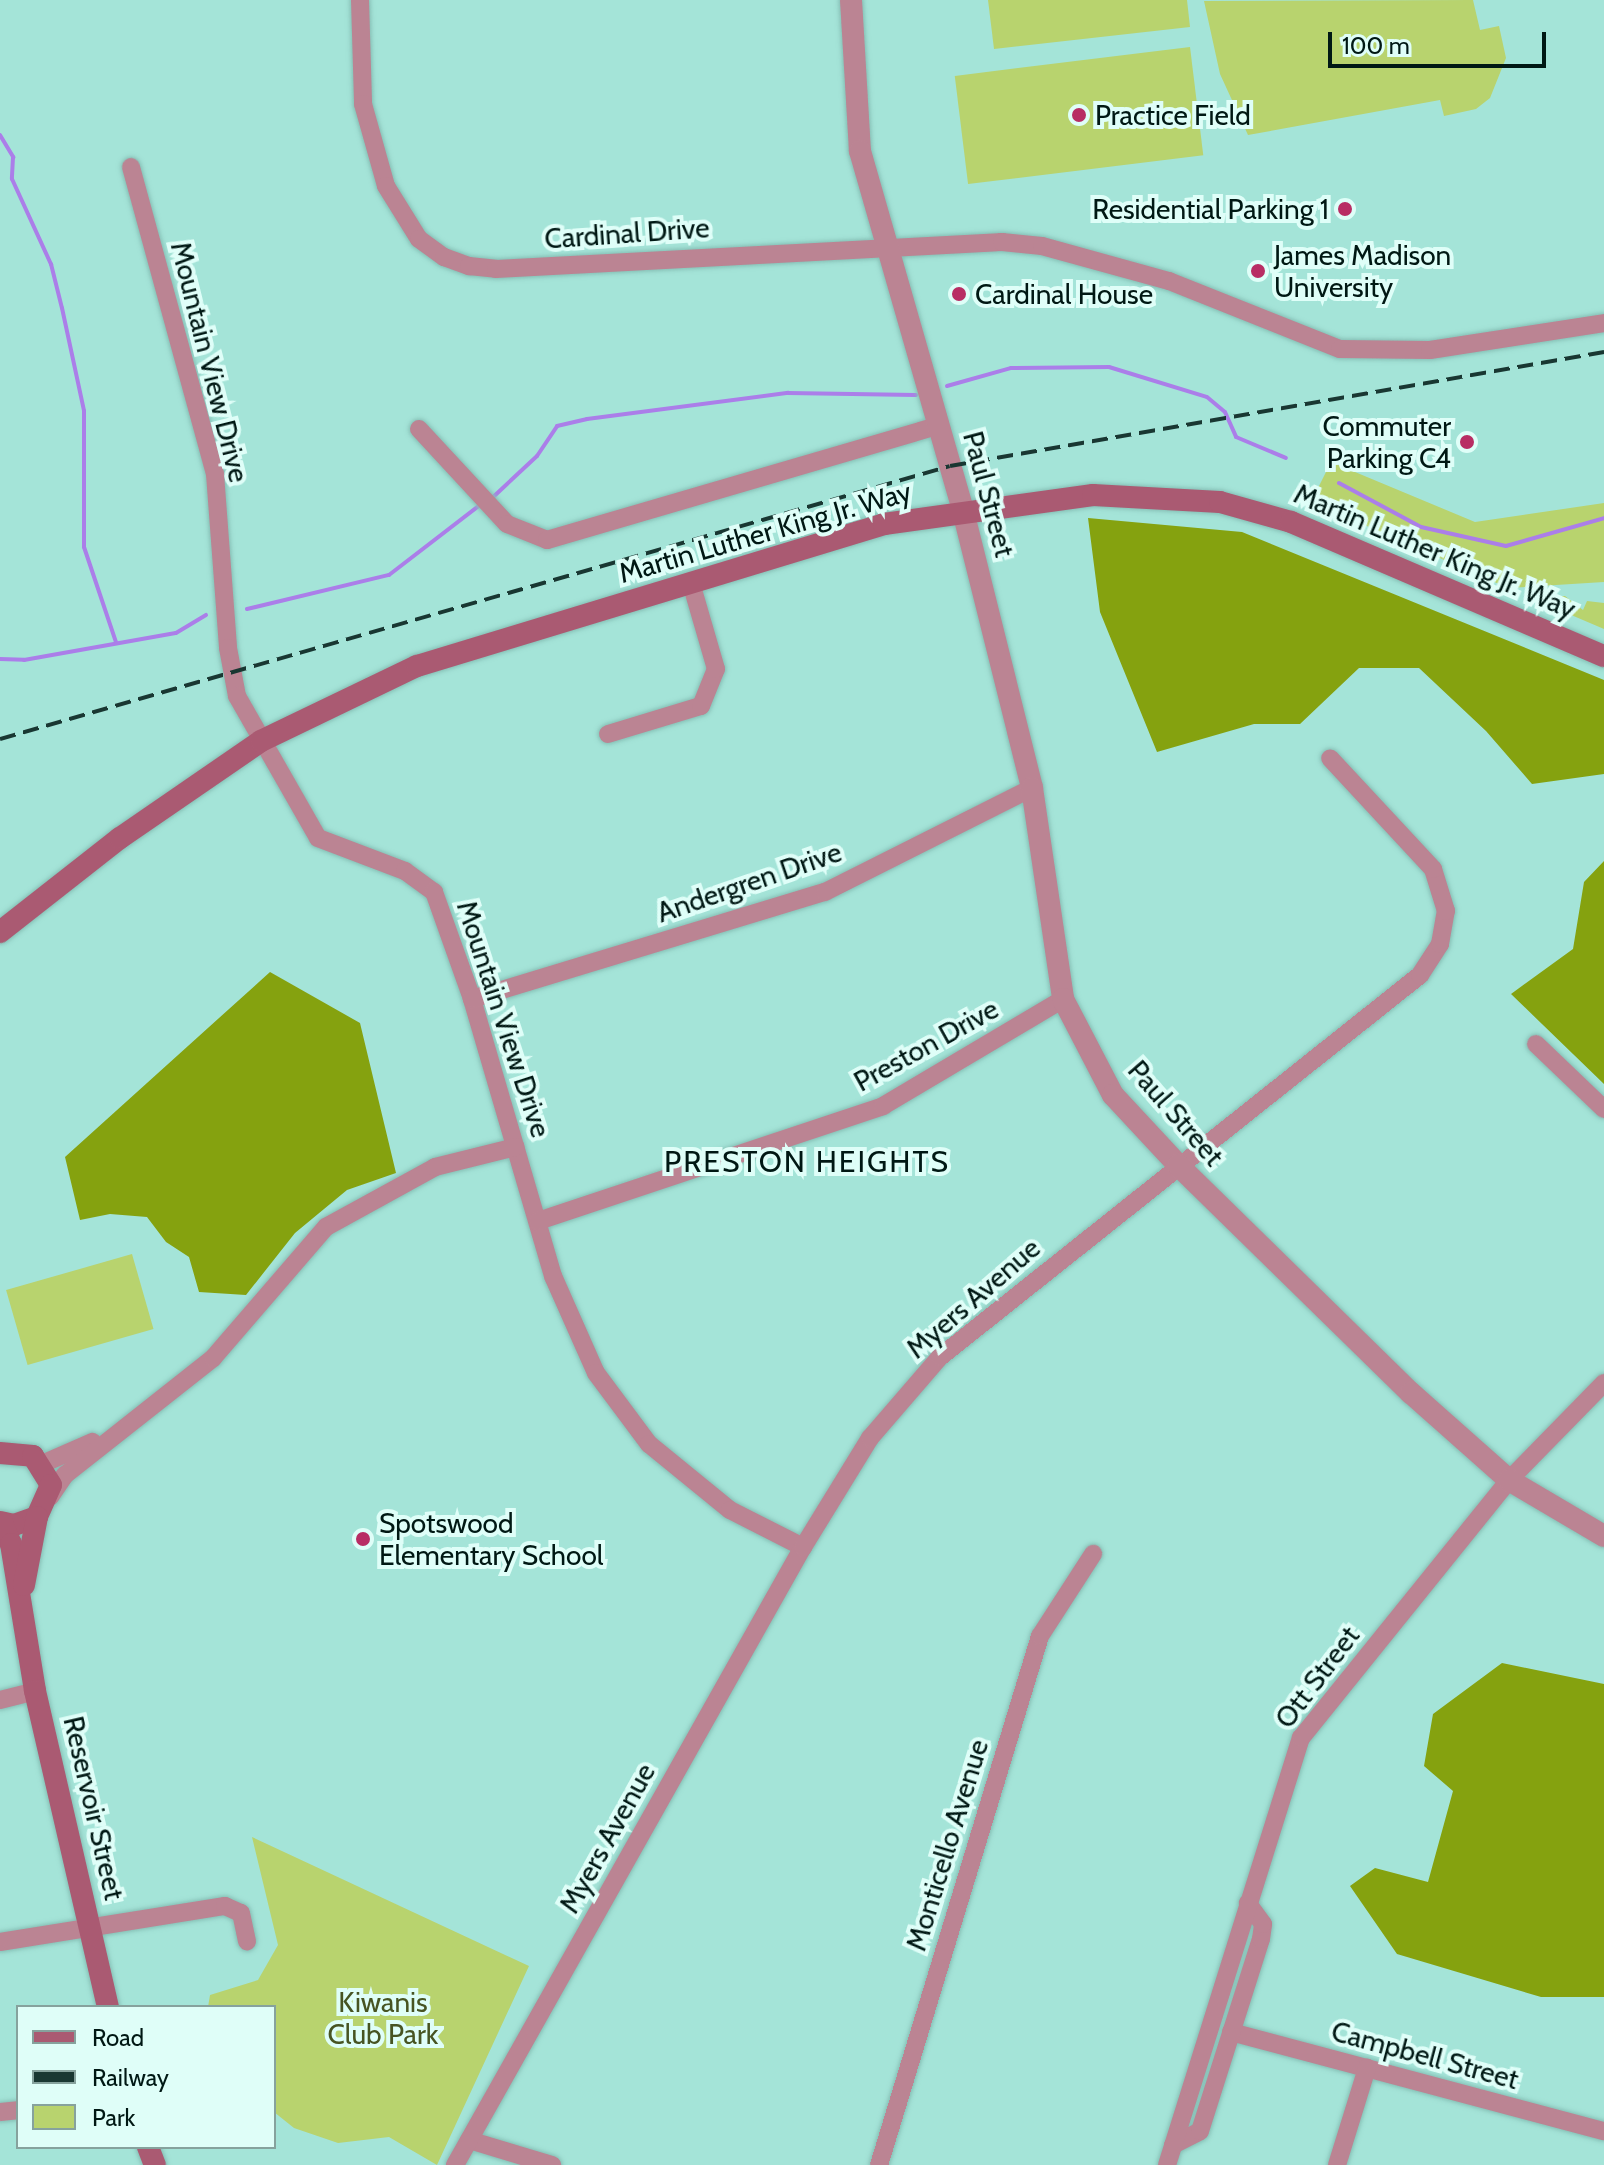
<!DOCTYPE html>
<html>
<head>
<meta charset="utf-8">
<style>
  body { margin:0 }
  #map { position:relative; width:1604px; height:2165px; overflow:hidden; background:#a4e4d8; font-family:Cabin,sans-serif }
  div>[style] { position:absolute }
  .green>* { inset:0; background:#b8d36e; transform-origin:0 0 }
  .forest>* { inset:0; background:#85a20f }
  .stream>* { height:4px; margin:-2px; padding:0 2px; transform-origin:2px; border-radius:2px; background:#ab7ee9 }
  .roads { filter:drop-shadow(0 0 2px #86bfb5) drop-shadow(0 0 2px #86bfb5) }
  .minor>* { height:18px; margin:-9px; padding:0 9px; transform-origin:9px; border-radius:9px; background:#bb8493 }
  .tertiary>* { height:22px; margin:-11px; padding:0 11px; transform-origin:11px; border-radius:11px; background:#bb8493 }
  .secondary>* { height:22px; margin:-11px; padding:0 11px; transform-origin:11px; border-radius:11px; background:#aa5a72 }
  .rail>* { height:4px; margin-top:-2px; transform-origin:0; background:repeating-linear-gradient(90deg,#193732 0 16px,transparent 0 24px) }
  .dots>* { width:22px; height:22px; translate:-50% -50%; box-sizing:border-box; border:4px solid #dffef8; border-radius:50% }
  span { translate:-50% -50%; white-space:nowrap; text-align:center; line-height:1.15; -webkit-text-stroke:8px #dffef8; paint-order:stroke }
  .poi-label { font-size:28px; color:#001814 }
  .left { translate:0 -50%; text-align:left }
  .right { translate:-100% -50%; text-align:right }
  .street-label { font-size:28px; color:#001814 }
  .park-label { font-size:28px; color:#475422 }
  .neighbourhood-label { font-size:30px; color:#001814; letter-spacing:2px }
  .legend { position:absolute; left:16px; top:2005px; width:260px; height:144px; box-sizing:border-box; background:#dffef8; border:2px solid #86a29d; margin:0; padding:10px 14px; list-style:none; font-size:24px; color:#001814 }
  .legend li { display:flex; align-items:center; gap:16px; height:40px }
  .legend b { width:40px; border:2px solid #86a29d }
  .scale { position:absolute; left:1328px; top:32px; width:218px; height:36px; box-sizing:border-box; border:4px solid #001814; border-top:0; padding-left:10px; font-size:24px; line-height:28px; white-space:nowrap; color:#001814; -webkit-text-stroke:6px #dffef8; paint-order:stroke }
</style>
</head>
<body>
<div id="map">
  <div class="green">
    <div style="clip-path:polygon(988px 0,1187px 0,1190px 27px,994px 49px)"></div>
    <div style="clip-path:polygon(1473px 0,1480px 30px,1499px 26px,1506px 58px,1490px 98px,1476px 109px,1444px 116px,1440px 100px,1248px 135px,1220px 74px,1204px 1px)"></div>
    <div style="left:1190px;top:47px;width:109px;height:237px;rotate:83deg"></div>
    <div style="clip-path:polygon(1331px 462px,1475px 522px,1604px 503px,1604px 582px,1508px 588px,1326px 508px,1316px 492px)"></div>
    <div style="clip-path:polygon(1565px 596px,1583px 610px,1587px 601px,1604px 603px,1604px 629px,1529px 597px)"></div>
    <div style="left:132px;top:1254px;width:78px;height:131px;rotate:74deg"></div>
    <div style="clip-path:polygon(252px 1837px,529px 1966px,437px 2165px,389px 2137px,338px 2143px,294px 2128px,274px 2112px,274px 2007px,208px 2007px,210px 1995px,258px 1980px,278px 1945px)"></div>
  </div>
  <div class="forest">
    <div style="clip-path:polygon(1088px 518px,1242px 532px,1604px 680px,1604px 774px,1532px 784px,1486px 731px,1419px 668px,1359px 668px,1300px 724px,1254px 724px,1157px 752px,1100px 612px)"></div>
    <div style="clip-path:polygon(1604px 861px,1604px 1084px,1511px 994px,1573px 949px,1584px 882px)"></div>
    <div style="clip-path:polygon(270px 972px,360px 1023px,396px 1173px,347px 1190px,295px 1233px,246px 1295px,199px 1292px,189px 1257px,166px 1242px,147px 1217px,110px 1214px,80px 1220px,65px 1157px)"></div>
    <div style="clip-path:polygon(1502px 1663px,1604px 1684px,1604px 1997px,1541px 1997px,1397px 1954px,1350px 1886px,1375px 1868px,1428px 1882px,1453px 1791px,1424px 1766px,1433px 1714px)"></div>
  </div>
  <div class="stream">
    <div style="left:0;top:135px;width:26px;rotate:59deg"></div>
    <div style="left:13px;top:157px;width:22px;rotate:93deg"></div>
    <div style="left:12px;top:179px;width:94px;rotate:65.4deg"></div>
    <div style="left:51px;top:264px;width:45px;rotate:76deg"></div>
    <div style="left:62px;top:308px;width:105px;rotate:77.9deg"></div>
    <div style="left:84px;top:411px;width:136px;rotate:90deg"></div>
    <div style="left:84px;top:547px;width:100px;rotate:71.4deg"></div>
    <div style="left:947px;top:386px;width:66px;rotate:-15.7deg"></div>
    <div style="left:1011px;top:368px;width:98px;rotate:-0.6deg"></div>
    <div style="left:1109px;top:367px;width:102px;rotate:17deg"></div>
    <div style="left:1207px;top:397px;width:23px;rotate:40deg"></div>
    <div style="left:1225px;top:412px;width:27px;rotate:66deg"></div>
    <div style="left:1236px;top:437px;width:54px;rotate:22.8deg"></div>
    <div style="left:1339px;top:483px;width:93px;rotate:28.2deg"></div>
    <div style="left:1421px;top:527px;width:87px;rotate:12.6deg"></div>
    <div style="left:1506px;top:546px;width:102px;rotate:-15.9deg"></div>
    <div style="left:491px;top:499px;width:63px;rotate:-43.1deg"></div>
    <div style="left:537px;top:456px;width:36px;rotate:-56deg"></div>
    <div style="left:557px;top:426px;width:31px;rotate:-13deg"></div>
    <div style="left:587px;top:419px;width:203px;rotate:-7.4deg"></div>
    <div style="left:788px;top:393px;width:128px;rotate:0.9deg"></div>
    <div style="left:247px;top:609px;width:146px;rotate:-13.5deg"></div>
    <div style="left:389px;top:575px;width:115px;rotate:-37.6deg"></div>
    <div style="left:0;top:659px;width:24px;rotate:2deg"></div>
    <div style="left:24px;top:660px;width:154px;rotate:-10.1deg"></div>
    <div style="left:176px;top:633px;width:35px;rotate:-31deg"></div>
  </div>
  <div class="roads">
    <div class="minor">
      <div style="left:360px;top:0;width:104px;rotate:88.3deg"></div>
      <div style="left:363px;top:104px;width:85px;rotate:74.3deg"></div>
      <div style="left:386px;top:186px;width:62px;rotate:58.1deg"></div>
      <div style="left:419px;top:239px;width:31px;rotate:36deg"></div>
      <div style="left:444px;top:257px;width:27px;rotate:20deg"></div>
      <div style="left:469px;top:266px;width:27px;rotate:6deg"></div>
      <div style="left:496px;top:269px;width:507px;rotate:-3.05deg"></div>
      <div style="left:1002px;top:242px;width:40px;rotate:5.7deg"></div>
      <div style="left:1042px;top:246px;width:132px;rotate:15.4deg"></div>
      <div style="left:1169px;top:281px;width:184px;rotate:21.7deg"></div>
      <div style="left:1340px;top:349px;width:90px;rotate:0.6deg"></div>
      <div style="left:1430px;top:350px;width:176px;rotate:-8.8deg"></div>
      <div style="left:131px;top:167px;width:318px;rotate:74.7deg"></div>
      <div style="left:215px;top:474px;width:174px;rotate:85.7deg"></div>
      <div style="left:228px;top:648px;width:49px;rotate:79.4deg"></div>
      <div style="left:237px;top:696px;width:163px;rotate:60.3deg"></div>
      <div style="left:318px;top:838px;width:93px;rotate:20.8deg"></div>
      <div style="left:405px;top:871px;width:36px;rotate:36deg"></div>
      <div style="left:434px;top:892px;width:114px;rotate:70.4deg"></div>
      <div style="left:472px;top:999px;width:289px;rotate:73.7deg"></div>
      <div style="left:553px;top:1276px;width:106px;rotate:66.1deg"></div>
      <div style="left:596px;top:1373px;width:89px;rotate:53.3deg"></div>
      <div style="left:649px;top:1444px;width:104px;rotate:39.2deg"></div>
      <div style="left:730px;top:1510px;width:82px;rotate:26.9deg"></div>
      <div style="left:419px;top:429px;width:129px;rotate:47.2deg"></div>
      <div style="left:507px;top:524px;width:43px;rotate:21.8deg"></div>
      <div style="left:547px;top:540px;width:409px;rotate:-16.3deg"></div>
      <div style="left:608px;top:734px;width:97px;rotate:-16.8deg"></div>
      <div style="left:701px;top:706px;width:40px;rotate:-68deg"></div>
      <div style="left:716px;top:669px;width:90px;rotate:-106.2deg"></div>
      <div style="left:472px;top:999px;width:369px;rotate:-16.9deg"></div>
      <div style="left:825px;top:892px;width:232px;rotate:-26.7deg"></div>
      <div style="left:1536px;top:1044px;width:94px;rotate:43.7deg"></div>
      <div style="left:538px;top:1221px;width:364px;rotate:-18.4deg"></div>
      <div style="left:883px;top:1106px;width:209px;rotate:-30.7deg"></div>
      <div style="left:42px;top:1464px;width:55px;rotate:-23.7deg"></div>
      <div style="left:50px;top:1497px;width:27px;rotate:-56deg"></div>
      <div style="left:65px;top:1475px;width:189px;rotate:-38.3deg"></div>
      <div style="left:213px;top:1358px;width:173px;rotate:-49.2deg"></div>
      <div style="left:326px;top:1227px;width:124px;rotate:-28.8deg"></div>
      <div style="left:435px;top:1167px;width:83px;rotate:-13.9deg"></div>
      <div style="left:0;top:1700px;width:36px;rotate:-14deg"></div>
      <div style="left:0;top:1942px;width:228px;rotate:-9.1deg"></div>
      <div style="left:225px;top:1906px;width:17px;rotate:24deg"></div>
      <div style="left:241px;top:1913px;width:29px;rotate:78deg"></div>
      <div style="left:1231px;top:2032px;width:386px;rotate:14.9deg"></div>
      <div style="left:0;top:2112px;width:18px;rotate:-6deg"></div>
      <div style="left:469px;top:2140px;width:87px;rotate:16.8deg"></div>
      <div style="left:1173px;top:2145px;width:30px;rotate:-27deg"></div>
      <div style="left:1200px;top:2131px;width:201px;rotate:-72.4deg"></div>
      <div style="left:1261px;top:1939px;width:15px;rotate:-82deg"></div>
      <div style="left:1263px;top:1924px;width:26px;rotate:-126deg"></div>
      <div style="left:455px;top:2165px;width:709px;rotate:-60.62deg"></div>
      <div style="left:803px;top:1547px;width:128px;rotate:-58.4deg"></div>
      <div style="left:870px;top:1438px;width:107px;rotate:-49.2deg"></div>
      <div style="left:940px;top:1357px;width:613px;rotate:-38.51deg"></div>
      <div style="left:1420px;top:975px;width:37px;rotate:-57deg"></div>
      <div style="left:1440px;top:944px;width:34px;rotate:-80deg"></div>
      <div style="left:1446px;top:911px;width:44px;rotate:-107.2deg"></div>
      <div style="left:1433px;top:869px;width:151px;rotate:-132.9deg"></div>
      <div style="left:879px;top:2165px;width:553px;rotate:-73.07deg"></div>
      <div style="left:1040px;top:1636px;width:98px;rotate:-57.1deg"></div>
      <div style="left:1167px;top:2165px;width:448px;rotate:-72.6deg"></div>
      <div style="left:1301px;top:1738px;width:331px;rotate:-51.1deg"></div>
      <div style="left:1509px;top:1480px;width:136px;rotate:-45.6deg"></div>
      <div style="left:1337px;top:2165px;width:102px;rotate:-72.8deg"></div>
    </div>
    <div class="tertiary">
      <div style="left:851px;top:0;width:151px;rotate:86.6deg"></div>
      <div style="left:860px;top:151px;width:374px;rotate:74deg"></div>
      <div style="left:963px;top:511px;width:285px;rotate:76deg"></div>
      <div style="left:1032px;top:788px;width:213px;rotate:81.6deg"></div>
      <div style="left:1063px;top:999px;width:108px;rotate:62.5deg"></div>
      <div style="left:1113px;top:1095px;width:96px;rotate:47.1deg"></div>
      <div style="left:1178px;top:1165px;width:326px;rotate:44.4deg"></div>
      <div style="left:1411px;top:1393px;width:131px;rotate:41.6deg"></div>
      <div style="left:1509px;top:1480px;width:110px;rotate:30.5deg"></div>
    </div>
    <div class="secondary">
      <div style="left:0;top:932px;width:152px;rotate:-38.1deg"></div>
      <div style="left:120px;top:838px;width:171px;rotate:-34.5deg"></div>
      <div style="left:261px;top:741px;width:173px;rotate:-25.7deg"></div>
      <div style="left:417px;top:666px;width:488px;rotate:-16.9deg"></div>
      <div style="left:884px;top:524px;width:211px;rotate:-7.9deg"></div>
      <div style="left:1093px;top:495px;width:127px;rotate:3.2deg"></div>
      <div style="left:1220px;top:502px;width:74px;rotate:15.7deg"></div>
      <div style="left:1291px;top:522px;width:340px;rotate:23.2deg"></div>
      <div style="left:0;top:1453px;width:33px;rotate:5deg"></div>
      <div style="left:33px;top:1456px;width:34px;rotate:58deg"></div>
      <div style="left:51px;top:1485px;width:35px;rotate:114deg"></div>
      <div style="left:37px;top:1517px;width:24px;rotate:161deg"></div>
      <div style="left:14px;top:1525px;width:14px;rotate:-168deg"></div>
      <div style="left:2px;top:1523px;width:23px;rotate:67deg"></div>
      <div style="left:11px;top:1544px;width:149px;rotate:80.7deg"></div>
      <div style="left:35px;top:1691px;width:324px;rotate:77deg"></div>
      <div style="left:24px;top:1585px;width:69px;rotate:-79.2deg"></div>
      <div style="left:148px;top:2147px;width:19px;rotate:69deg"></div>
    </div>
  </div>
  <div class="rail">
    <div style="left:0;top:739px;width:988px;rotate:-16.03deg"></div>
    <div style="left:950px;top:466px;width:664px;rotate:-9.89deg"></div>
  </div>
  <div class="dots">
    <div style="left:1079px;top:115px;background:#b82d64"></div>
    <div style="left:1345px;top:209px;background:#b82d64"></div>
    <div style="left:1258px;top:271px;background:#b82d64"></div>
    <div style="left:959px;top:294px;background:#b82d64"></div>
    <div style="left:1467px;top:442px;background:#b82d64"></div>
    <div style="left:363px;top:1539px;background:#b82d64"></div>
  </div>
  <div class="poi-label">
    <span class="left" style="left:1095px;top:115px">Practice Field</span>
    <span class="right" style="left:1329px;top:209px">Residential Parking 1</span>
    <span class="left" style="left:1274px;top:271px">James Madison<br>University</span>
    <span class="left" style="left:975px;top:294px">Cardinal House</span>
    <span class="right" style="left:1451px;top:442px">Commuter<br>Parking C4</span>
    <span class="left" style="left:379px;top:1539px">Spotswood<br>Elementary School</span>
  </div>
  <div class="street-label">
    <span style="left:627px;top:233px;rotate:-4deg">Cardinal Drive</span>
    <span style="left:210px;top:362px;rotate:76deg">Mountain View Drive</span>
    <span style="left:989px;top:494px;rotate:75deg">Paul Street</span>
    <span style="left:765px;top:532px;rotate:-16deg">Martin Luther King Jr. Way</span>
    <span style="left:1435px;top:551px;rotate:23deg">Martin Luther King Jr. Way</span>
    <span style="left:749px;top:882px;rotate:-19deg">Andergren Drive</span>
    <span style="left:504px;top:1019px;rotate:72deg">Mountain View Drive</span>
    <span style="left:926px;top:1045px;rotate:-29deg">Preston Drive</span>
    <span style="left:1176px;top:1113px;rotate:49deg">Paul Street</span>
    <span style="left:973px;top:1298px;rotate:-41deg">Myers Avenue</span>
    <span style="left:1317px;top:1677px;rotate:-53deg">Ott Street</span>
    <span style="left:94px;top:1808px;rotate:77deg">Reservoir Street</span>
    <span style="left:607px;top:1838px;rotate:-61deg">Myers Avenue</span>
    <span style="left:947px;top:1845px;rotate:-73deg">Monticello Avenue</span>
    <span style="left:1425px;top:2055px;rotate:15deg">Campbell Street</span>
  </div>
  <div class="park-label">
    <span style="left:383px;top:2018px">Kiwanis<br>Club Park</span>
  </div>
  <div class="neighbourhood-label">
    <span style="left:807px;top:1162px">PRESTON HEIGHTS</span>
  </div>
  <ul class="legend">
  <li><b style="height:10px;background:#aa5a72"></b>Road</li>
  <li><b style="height:10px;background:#193732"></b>Railway</li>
  <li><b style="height:22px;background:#b8d36e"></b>Park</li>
  </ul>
  <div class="scale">100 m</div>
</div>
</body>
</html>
